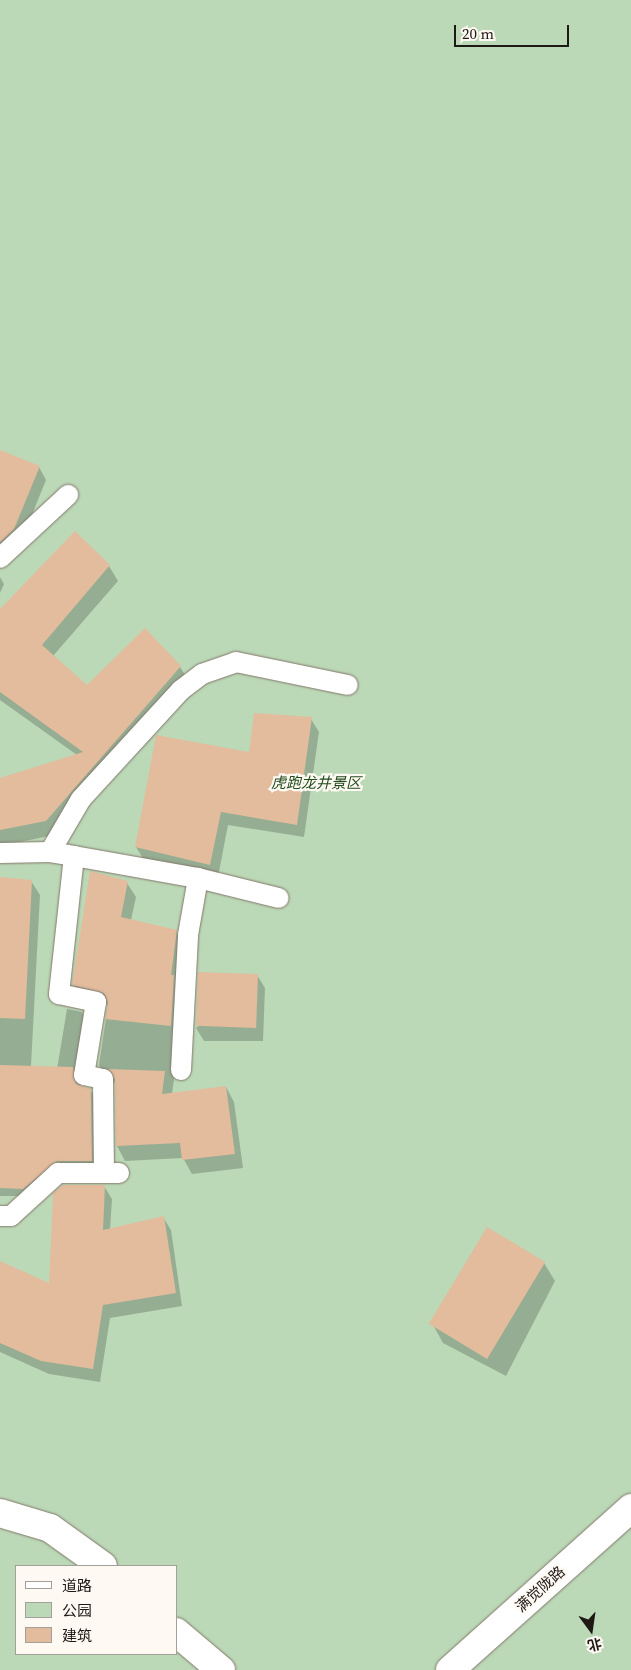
<!DOCTYPE html>
<html>
<head>
<meta charset="utf-8">
<style>
  body { margin:0 }
  #map { position:relative; width:631px; height:1670px; overflow:hidden; background:#fff9f3; font-family:"Source Serif 4","Noto Sans SC",serif }
  div>[style] { position:absolute }
  .green>* { inset:0; background:#bbd9b7 }
  .shadow>* { inset:0; background:#0003 }
  .building>* { inset:0; background:#e2bc9d; transform-origin:0 0 }
  .roads { filter:drop-shadow(0 0 1px #85776c) drop-shadow(0 0 1px #85776c) }
  .lane>* { height:20px; margin:-10px; padding:0 10px; transform-origin:10px; border-radius:10px; background:#fff }
  .secondary>* { height:28px; margin:-14px; padding:0 14px; transform-origin:14px; border-radius:14px; background:#fff }
  span { translate:-50% -50%; white-space:nowrap; text-align:center; line-height:1.15; -webkit-text-stroke:4.5px #fff9f3; paint-order:stroke }
  .park-label { font-size:15px; color:#214c1c; font-style:italic }
  .street-label { font-size:15px; color:#1f1915 }
  .legend { position:absolute; left:15px; top:1565px; width:162px; height:90px; box-sizing:border-box; background:#fff9f3; border:1px solid #a59f9a; margin:0; padding:6px 9px; list-style:none; font-size:15px; color:#1f1915 }
  .legend li { display:flex; align-items:center; gap:10px; height:25px }
  .legend b { width:25px; border:1px solid #a59f9a }
  .north { position:absolute; left:566px; top:1605px; width:50px; height:50px; -webkit-text-stroke:4px #fff9f3; paint-order:stroke; rotate:166deg; font-size:14px; font-weight:700; line-height:20px; text-align:center; color:#1f1915 }
  .north::after { content:''; display:block; margin:auto; width:18px; height:22px; background:#1f1915; clip-path:polygon(50% 0,100% 100%,50% 72%,0 100%) }
  .scale { position:absolute; left:454px; top:25px; width:115px; height:22px; box-sizing:border-box; border:2px solid #1f1915; border-top:0; padding-left:6px; font-size:15px; line-height:18px; white-space:nowrap; color:#1f1915; -webkit-text-stroke:4px #fff9f3; paint-order:stroke }
</style>
</head>
<body>
<div id="map">
  <div class="green">
    <div style="clip-path:polygon(evenodd,0 0,631px 0,631px 1670px,0 1670px,0 0,16px 1566px,176px 1566px,176px 1654px,16px 1654px,16px 1566px)"></div>
  </div>
  <div class="shadow">
    <div style="clip-path:polygon(0 463px,39px 467px,46px 480px,21px 542px,0 563px)"></div>
    <div style="clip-path:polygon(75px 533px,109px 566px,118px 581px,53px 656px,87px 687px,180px 667px,189px 681px,54px 835px,0 846px,0 779px,77px 755px,0 700px,0 611px)"></div>
    <div style="clip-path:polygon(0 577px,4px 584px,0 593px)"></div>
    <div style="clip-path:polygon(311px 719px,319px 732px,304px 837px,228px 825px,218px 877px,144px 860px,136px 847px,250px 754px)"></div>
    <div style="clip-path:polygon(0 878px,31px 881px,40px 895px,31px 1066px,57px 1069px,67px 1009px,82px 1012px,90px 1027px,80px 1087px,90px 1090px,99px 1104px,100px 1175px,66px 1175px,40px 1196px,0 1196px)"></div>
    <div style="clip-path:polygon(127px 883px,136px 897px,131px 920px,176px 931px,184px 946px,179px 1043px,172px 1094px,226px 1087px,234px 1102px,243px 1168px,192px 1174px,183px 1158px,125px 1161px,117px 1146px,116px 1083px,107px 1080px,99px 1065px,108px 1005px,82px 999px,73px 984px)"></div>
    <div style="clip-path:polygon(257px 975px,265px 988px,263px 1041px,204px 1041px,196px 1028px)"></div>
    <div style="clip-path:polygon(104px 1186px,112px 1199px,110px 1230px,163px 1217px,171px 1230px,182px 1306px,110px 1318px,100px 1382px,49px 1374px,0 1352px,0 1262px,50px 1285px)"></div>
    <div style="clip-path:polygon(544px 1263px,555px 1281px,506px 1376px,443px 1343px,433px 1325px)"></div>
  </div>
  <div class="building">
    <div style="clip-path:polygon(0 450px,40px 466px,14px 529px,0 542px)"></div>
    <div style="clip-path:polygon(75px 531px,110px 565px,42px 645px,87px 685px,145px 628px,181px 666px,46px 821px,0 830px,0 778px,83px 752px,0 692px,0 609px)"></div>
    <div style="clip-path:polygon(254px 713px,312px 717px,297px 825px,221px 812px,210px 865px,135px 847px,156px 735px,249px 752px)"></div>
    <div style="clip-path:polygon(90px 871px,128px 881px,121px 917px,177px 930px,171px 975px,174px 975px,171px 1026px,105px 1019px,108px 1003px,104px 993px,72px 985px)"></div>
    <div style="clip-path:polygon(0 877px,32px 880px,25px 1019px,0 1018px)"></div>
    <div style="left:258px;top:974px;width:54px;height:60px;rotate:92deg"></div>
    <div style="clip-path:polygon(0 1065px,73px 1067px,76px 1084px,91px 1089px,92px 1161px,57px 1161px,23px 1189px,0 1188px)"></div>
    <div style="clip-path:polygon(108px 1069px,165px 1071px,162px 1094px,226px 1086px,235px 1154px,182px 1160px,180px 1143px,116px 1146px,115px 1079px)"></div>
    <div style="clip-path:polygon(63px 1185px,105px 1185px,103px 1230px,164px 1216px,176px 1293px,103px 1305px,93px 1369px,41px 1361px,0 1343px,0 1261px,49px 1283px,53px 1193px)"></div>
    <div style="left:487px;top:1227px;width:68px;height:113px;rotate:31deg"></div>
  </div>
  <div class="roads">
    <div class="lane">
      <div style="left:0;top:558px;width:93px;rotate:-42.8deg"></div>
      <div style="left:50px;top:852px;width:61px;rotate:-59.7deg"></div>
      <div style="left:81px;top:799px;width:148px;rotate:-47.5deg"></div>
      <div style="left:181px;top:690px;width:26px;rotate:-37deg"></div>
      <div style="left:202px;top:674px;width:36px;rotate:-19deg"></div>
      <div style="left:236px;top:662px;width:114px;rotate:11.6deg"></div>
      <div style="left:0;top:853px;width:50px;rotate:-1.1deg"></div>
      <div style="left:50px;top:852px;width:24px;rotate:9deg"></div>
      <div style="left:74px;top:856px;width:126px;rotate:10.1deg"></div>
      <div style="left:198px;top:878px;width:83px;rotate:13.9deg"></div>
      <div style="left:74px;top:856px;width:139px;rotate:96.2deg"></div>
      <div style="left:59px;top:994px;width:38px;rotate:12deg"></div>
      <div style="left:96px;top:1002px;width:74px;rotate:99.3deg"></div>
      <div style="left:84px;top:1075px;width:19px;rotate:12deg"></div>
      <div style="left:103px;top:1079px;width:93px;rotate:89.4deg"></div>
      <div style="left:181px;top:1070px;width:135px;rotate:-87deg"></div>
      <div style="left:188px;top:935px;width:58px;rotate:-80deg"></div>
      <div style="left:0;top:1216px;width:11px"></div>
      <div style="left:11px;top:1216px;width:64px;rotate:-42.5deg"></div>
      <div style="left:58px;top:1173px;width:61px"></div>
    </div>
    <div class="secondary">
      <div style="left:0;top:1513px;width:52px;rotate:16.7deg"></div>
      <div style="left:50px;top:1528px;width:65px;rotate:35.6deg"></div>
      <div style="left:176px;top:1632px;width:59px;rotate:40.2deg"></div>
      <div style="left:450px;top:1670px;width:243px;rotate:-41.8deg"></div>
    </div>
  </div>
  <div class="park-label">
    <span style="left:316px;top:783px">虎跑龙井景区</span>
  </div>
  <div class="street-label">
    <span style="left:540px;top:1589px;rotate:-42deg">满觉陇路</span>
  </div>
  <ul class="legend">
  <li><b style="height:6px;background:#fff"></b>道路</li>
  <li><b style="height:14px;background:#bbd9b7"></b>公园</li>
  <li><b style="height:14px;background:#e2bc9d"></b>建筑</li>
  </ul>
  <div class="north">北</div>
  <div class="scale">20 m</div>
</div>
</body>
</html>
